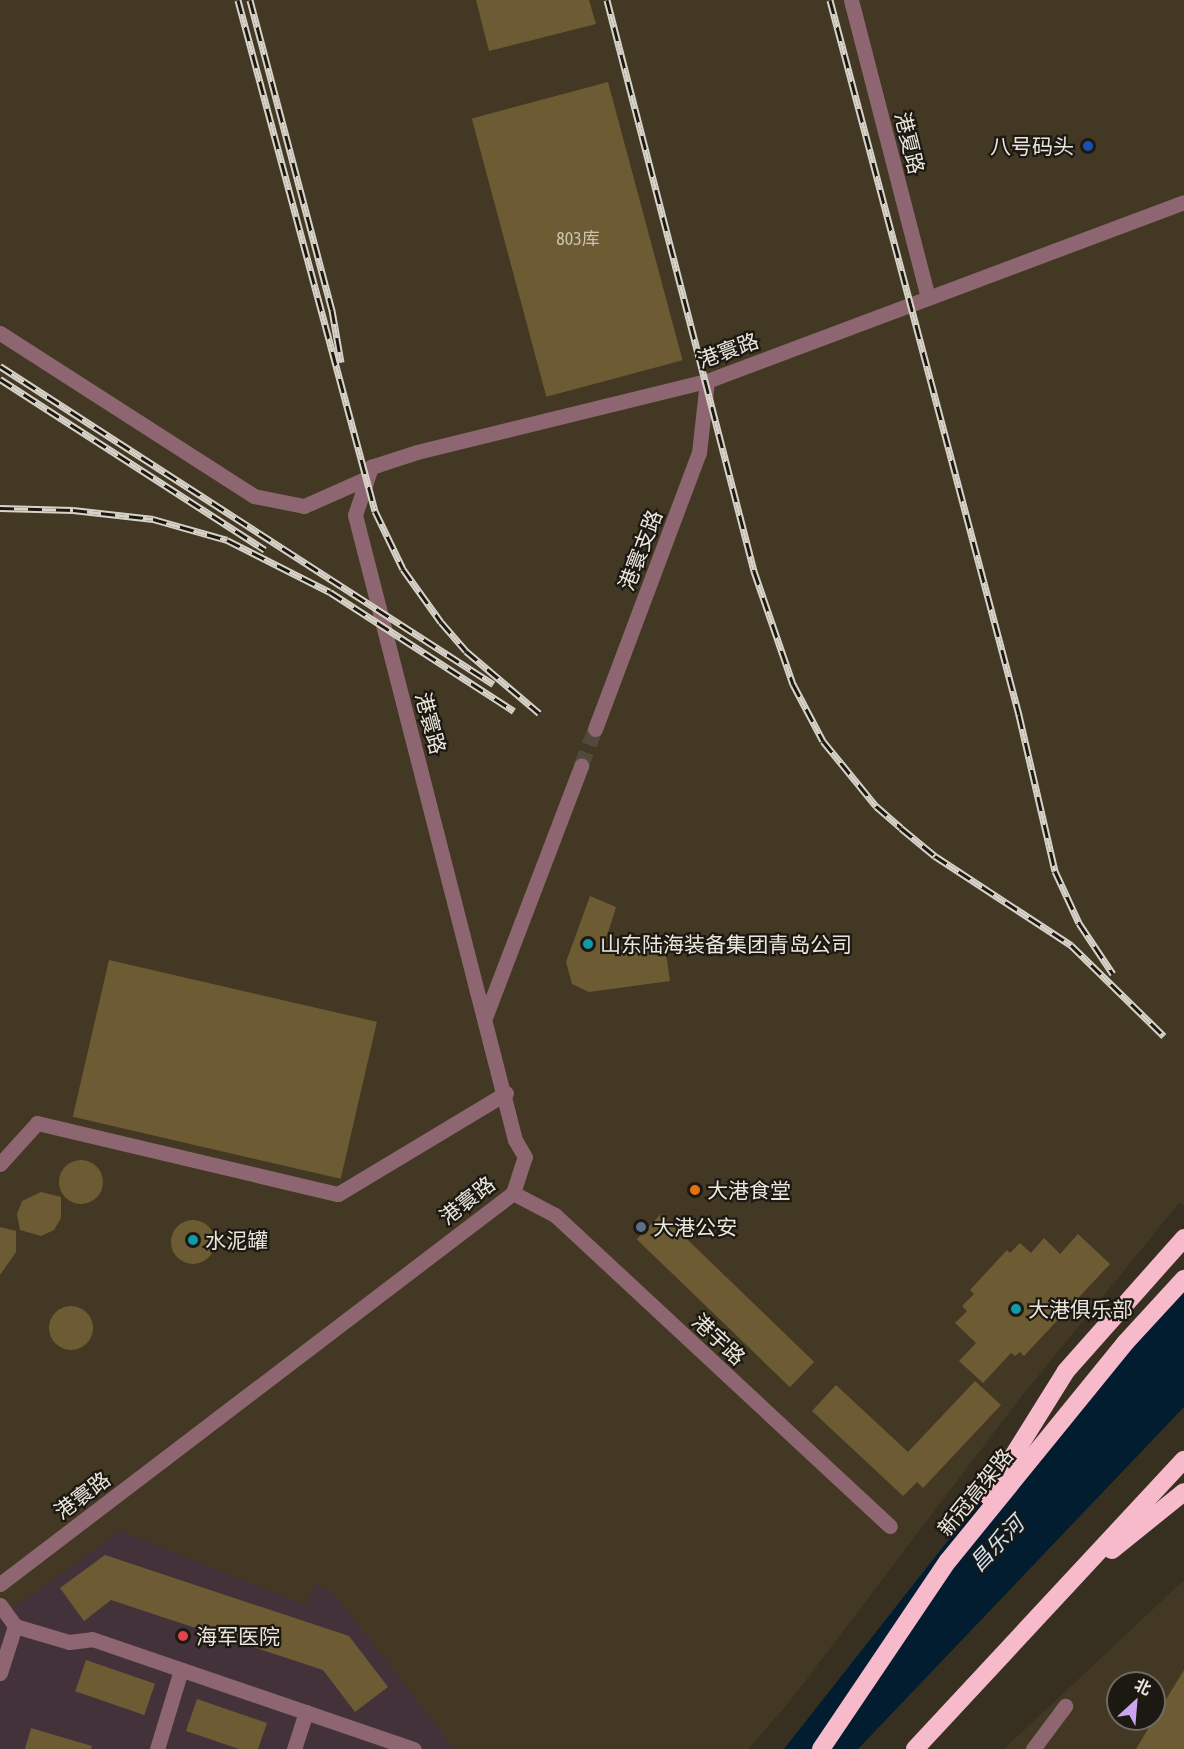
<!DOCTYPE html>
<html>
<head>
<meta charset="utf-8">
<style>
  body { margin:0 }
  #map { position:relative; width:1184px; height:1749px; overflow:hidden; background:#373021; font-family:"Asap Condensed","Noto Sans SC",sans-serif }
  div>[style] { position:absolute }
  .built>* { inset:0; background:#433823 }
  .medical>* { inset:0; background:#44323b }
  .water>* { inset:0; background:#021d30 }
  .building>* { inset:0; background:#6d5b33; transform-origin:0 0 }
  .round { border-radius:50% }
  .minor-tunnel>* { height:15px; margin-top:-7.5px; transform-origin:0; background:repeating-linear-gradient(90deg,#524b3d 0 15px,transparent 0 23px) }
  .minor>* { height:15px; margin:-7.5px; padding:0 7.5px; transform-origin:7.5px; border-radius:7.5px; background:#8e6671 }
  .highway>* { height:18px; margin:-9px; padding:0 9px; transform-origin:9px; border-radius:9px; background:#f7bacb }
  .rail>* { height:7px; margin-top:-3.5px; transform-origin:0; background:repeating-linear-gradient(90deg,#1c1812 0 14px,#d7d3c9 0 28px); box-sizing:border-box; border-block:2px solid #d7d3c9 }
  .dots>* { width:16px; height:16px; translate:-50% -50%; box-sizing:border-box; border:3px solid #1c1812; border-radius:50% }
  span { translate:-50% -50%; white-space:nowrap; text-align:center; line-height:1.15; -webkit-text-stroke:4.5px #1c1812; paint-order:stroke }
  .number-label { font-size:18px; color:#cbc3b2 }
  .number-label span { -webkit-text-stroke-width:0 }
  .street-label { font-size:21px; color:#eae6dc }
  .poi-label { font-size:21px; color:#eae6dc }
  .right { translate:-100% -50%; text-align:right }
  .left { translate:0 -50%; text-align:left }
  .water-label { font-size:22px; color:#cbe3f6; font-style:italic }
  .north { position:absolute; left:1106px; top:1671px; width:60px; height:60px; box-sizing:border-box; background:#1c1812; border:2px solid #6e6a63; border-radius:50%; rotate:26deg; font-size:16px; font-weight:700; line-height:24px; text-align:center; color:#eae6dc }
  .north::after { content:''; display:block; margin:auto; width:21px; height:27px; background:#c9a5ee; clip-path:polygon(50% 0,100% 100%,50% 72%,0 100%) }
</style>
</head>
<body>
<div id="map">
  <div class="built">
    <div style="clip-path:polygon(0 0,1184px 0,1184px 1205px,1179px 1203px,1020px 1398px,790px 1701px,748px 1749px,0 1749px)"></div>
    <div style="clip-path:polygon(evenodd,1184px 1580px,1184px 1749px,1004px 1749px,1184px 1580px,1118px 1683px,1154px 1683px,1154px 1719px,1118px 1719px,1118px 1683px)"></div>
  </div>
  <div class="medical">
    <div style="clip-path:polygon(120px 1530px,305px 1605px,314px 1584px,333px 1592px,455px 1749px,0 1749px,0 1618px)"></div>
  </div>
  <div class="water">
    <div style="clip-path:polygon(1184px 1290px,1184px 1407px,858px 1749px,784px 1749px,972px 1510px)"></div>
  </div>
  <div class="building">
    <div style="clip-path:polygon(476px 0,589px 0,596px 24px,489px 51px)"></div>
    <div style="left:608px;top:82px;width:288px;height:141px;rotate:75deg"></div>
    <div style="clip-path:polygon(590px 896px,616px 907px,603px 949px,664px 940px,670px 981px,589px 992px,572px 984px,566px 962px)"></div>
    <div style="left:109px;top:960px;width:275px;height:161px;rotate:13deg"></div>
    <div class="round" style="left:59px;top:1160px;width:44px;height:44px"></div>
    <div style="clip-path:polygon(41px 1192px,61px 1197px,61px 1218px,54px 1230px,41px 1236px,20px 1230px,17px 1214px,22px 1201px)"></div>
    <div style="left:661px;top:1214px;width:213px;height:35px;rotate:44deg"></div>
    <div class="round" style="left:171px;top:1220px;width:44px;height:44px"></div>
    <div style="clip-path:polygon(0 1227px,16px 1231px,16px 1252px,0 1275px)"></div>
    <div style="clip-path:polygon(1078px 1234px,1110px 1264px,1024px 1356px,1020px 1352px,1015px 1356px,1011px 1353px,983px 1383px,959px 1361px,976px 1343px,955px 1323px,967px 1311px,962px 1306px,974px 1294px,970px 1290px,1007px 1250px,1010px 1253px,1020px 1243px,1031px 1253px,1044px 1238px,1060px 1254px)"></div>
    <div class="round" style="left:49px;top:1306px;width:44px;height:44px"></div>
    <div style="clip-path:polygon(975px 1381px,1001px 1405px,923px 1488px,917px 1482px,903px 1496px,812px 1411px,836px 1385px,908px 1452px)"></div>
    <div style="clip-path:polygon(105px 1555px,349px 1636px,388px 1687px,355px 1712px,323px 1670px,111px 1600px,84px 1621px,60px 1588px)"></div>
    <div style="left:86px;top:1660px;width:73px;height:33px;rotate:19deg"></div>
    <div style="clip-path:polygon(1184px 1670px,1184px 1749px,1136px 1749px,1154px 1719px)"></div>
    <div style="clip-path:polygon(197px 1699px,267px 1723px,258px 1749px,239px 1749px,186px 1731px)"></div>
    <div style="clip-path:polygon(31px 1728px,92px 1746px,91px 1749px,25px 1749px)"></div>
  </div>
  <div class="minor-tunnel">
    <div style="left:581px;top:766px;width:40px;rotate:-69deg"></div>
  </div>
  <div class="minor">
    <div style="left:851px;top:0;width:307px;rotate:75.5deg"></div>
    <div style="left:0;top:333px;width:302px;rotate:32.7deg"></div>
    <div style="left:254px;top:496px;width:51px;rotate:11.3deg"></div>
    <div style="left:304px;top:506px;width:67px;rotate:-23.9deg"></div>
    <div style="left:595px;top:729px;width:295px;rotate:-69.4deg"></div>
    <div style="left:699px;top:453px;width:72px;rotate:-83.7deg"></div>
    <div style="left:486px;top:1015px;width:267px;rotate:-69.1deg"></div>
    <div style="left:0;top:1164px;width:55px;rotate:-47.9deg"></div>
    <div style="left:37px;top:1123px;width:309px;rotate:13.3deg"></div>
    <div style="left:338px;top:1194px;width:196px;rotate:-31deg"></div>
    <div style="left:513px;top:1193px;width:47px;rotate:27.6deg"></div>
    <div style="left:555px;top:1215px;width:457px;rotate:42.9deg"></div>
    <div style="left:0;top:1584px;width:645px;rotate:-37.31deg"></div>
    <div style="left:513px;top:1193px;width:38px;rotate:-72deg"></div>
    <div style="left:525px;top:1157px;width:20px;rotate:-120deg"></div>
    <div style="left:515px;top:1140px;width:645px;rotate:-104.36deg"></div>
    <div style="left:355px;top:515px;width:51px;rotate:-71.6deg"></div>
    <div style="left:371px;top:467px;width:48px;rotate:-18.1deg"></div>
    <div style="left:417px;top:452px;width:299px;rotate:-13.8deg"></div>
    <div style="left:707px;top:381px;width:509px;rotate:-20.57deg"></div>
    <div style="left:0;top:1605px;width:26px;rotate:54deg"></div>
    <div style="left:15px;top:1626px;width:56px;rotate:16.5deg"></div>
    <div style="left:69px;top:1642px;width:23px;rotate:-7deg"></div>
    <div style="left:92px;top:1639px;width:340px;rotate:18.9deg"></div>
    <div style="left:0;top:1673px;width:49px;rotate:-72.3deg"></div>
    <div style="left:157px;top:1749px;width:83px;rotate:-73.1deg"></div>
    <div style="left:294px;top:1749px;width:39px;rotate:-72deg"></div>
    <div style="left:1033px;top:1749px;width:54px;rotate:-53.3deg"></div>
  </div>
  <div class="highway">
    <div style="left:988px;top:1496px;width:147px;rotate:-58deg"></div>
    <div style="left:1066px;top:1371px;width:178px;rotate:-48.4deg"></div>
    <div style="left:1112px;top:1550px;width:92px;rotate:-38.9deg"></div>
    <div style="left:821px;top:1749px;width:227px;rotate:-56deg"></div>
    <div style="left:948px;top:1561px;width:282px;rotate:-50.9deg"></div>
    <div style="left:1126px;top:1342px;width:86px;rotate:-47.4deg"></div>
    <div style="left:915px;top:1749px;width:395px;rotate:-47.1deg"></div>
  </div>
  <div class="rail">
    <div style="left:238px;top:0;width:529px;rotate:74.99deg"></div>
    <div style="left:375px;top:511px;width:64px;rotate:64.2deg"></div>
    <div style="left:403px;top:569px;width:65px;rotate:54.4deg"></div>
    <div style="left:441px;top:622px;width:38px;rotate:49deg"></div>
    <div style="left:466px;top:651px;width:96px;rotate:40.3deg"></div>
    <div style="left:250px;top:0;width:321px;rotate:75.2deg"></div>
    <div style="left:332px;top:310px;width:53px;rotate:80.2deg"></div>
    <div style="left:607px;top:0;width:590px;rotate:75.56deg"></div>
    <div style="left:754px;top:571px;width:120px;rotate:71deg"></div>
    <div style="left:793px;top:684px;width:64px;rotate:62.2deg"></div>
    <div style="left:823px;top:741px;width:84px;rotate:50.8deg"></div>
    <div style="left:876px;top:806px;width:33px;rotate:41deg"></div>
    <div style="left:901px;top:828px;width:44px;rotate:39.5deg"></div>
    <div style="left:935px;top:856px;width:163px;rotate:33.2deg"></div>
    <div style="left:1071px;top:945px;width:130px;rotate:44.4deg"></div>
    <div style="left:830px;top:0;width:740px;rotate:75.19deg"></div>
    <div style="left:1019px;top:715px;width:160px;rotate:77deg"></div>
    <div style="left:1055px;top:871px;width:57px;rotate:65.2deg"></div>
    <div style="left:1079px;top:923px;width:61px;rotate:56.3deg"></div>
    <div style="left:0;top:366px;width:587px;rotate:32.82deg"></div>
    <div style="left:0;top:379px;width:315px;rotate:32.8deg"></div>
    <div style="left:0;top:508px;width:73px;rotate:1.6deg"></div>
    <div style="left:73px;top:510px;width:81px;rotate:6.4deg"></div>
    <div style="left:153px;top:519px;width:77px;rotate:15.8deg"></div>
    <div style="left:227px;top:540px;width:115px;rotate:26.8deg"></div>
    <div style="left:330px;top:592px;width:219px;rotate:32.9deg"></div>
  </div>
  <div class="dots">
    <div style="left:1088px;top:146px;background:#1a4fb4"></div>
    <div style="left:588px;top:944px;background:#0f9aa8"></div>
    <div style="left:695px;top:1190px;background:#e8710a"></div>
    <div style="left:641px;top:1227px;background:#5c6f8a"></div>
    <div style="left:193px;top:1240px;background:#0f9aa8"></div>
    <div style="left:1016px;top:1309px;background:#0f9aa8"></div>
    <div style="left:183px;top:1636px;background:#e0444e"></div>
  </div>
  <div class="number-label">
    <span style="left:578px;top:239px">803库</span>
  </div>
  <div class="street-label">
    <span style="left:910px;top:143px;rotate:76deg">港夏路</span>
    <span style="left:728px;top:350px;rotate:-20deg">港寰路</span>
    <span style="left:640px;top:550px;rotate:-69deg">港寰支路</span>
    <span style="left:431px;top:723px;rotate:75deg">港寰路</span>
    <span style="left:467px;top:1200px;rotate:-38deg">港寰路</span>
    <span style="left:719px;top:1339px;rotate:43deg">港宇路</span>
    <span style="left:975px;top:1492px;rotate:-51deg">新冠高架路</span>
    <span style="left:82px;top:1495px;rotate:-37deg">港寰路</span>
  </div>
  <div class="poi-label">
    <span class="right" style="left:1074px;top:146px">八号码头</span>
    <span class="left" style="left:600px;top:944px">山东陆海装备集团青岛公司</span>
    <span class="left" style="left:707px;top:1190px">大港食堂</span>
    <span class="left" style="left:653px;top:1227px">大港公安</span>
    <span class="left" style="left:205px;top:1240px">水泥罐</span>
    <span class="left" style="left:1028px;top:1309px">大港俱乐部</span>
    <span class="left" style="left:196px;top:1636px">海军医院</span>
  </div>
  <div class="water-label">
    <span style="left:997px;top:1544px;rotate:-46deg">昌乐河</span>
  </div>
  <div class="north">北</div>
</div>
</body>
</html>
